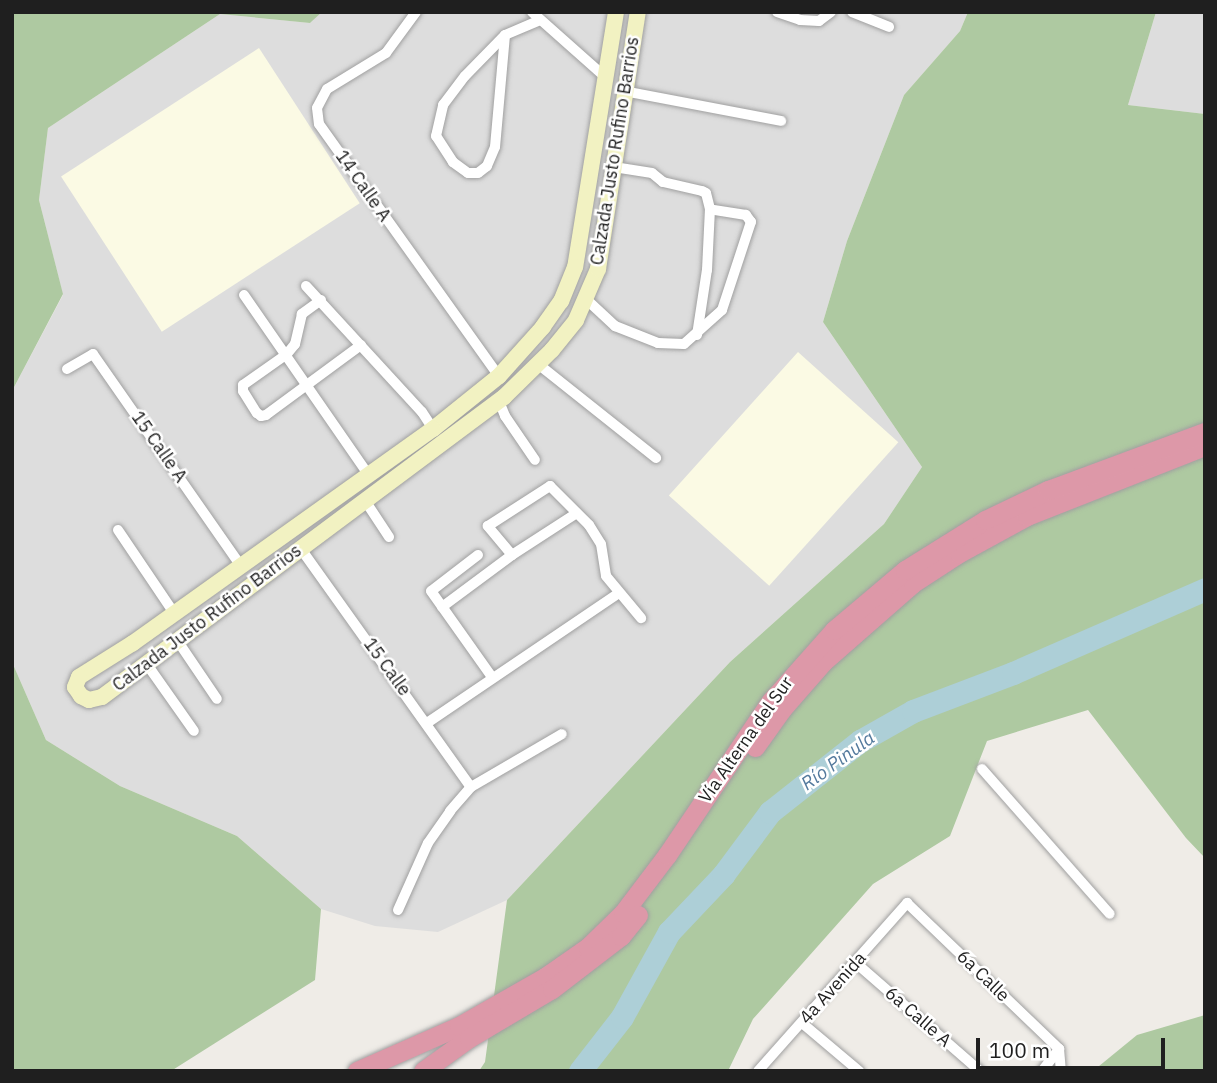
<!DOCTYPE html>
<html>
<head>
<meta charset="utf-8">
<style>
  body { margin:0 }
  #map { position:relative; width:1217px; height:1083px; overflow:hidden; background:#efece7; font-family:"IBM Plex Sans",sans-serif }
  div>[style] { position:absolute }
  .residential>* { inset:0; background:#ddd }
  .education>* { inset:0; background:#fbfae4; transform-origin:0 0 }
  .forest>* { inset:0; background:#aec9a1 }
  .river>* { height:23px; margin:-11.5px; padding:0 11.5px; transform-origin:11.5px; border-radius:11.5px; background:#adcfd7 }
  .roads { filter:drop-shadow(0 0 2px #a0a0a0) drop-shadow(0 0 2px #a0a0a0) }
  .street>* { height:10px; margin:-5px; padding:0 5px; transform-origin:5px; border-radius:5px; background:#fff }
  .secondary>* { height:16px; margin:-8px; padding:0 8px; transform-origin:8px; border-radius:8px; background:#f2f2c2 }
  .highway>* { height:19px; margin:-9.5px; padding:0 9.5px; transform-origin:9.5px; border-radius:9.5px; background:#dd98a8 }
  span { translate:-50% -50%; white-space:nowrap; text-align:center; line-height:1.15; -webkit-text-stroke:5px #fff; paint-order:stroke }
  .street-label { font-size:18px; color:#1f1f1f }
  .water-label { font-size:19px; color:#547a9d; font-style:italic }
  .frame { position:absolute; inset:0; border:14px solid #1f1f1f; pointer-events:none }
  .scale { position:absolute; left:976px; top:1038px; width:189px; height:32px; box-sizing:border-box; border:4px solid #1f1f1f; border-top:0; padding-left:9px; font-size:21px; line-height:24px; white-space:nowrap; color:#1f1f1f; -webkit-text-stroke:5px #fff; paint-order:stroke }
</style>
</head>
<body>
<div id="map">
  <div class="residential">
    <div style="clip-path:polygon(322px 12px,968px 12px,960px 31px,904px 95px,847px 241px,823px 322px,922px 467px,884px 524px,730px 662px,507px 900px,438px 932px,375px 926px,321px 909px,237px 836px,120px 786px,46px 740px,12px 662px,12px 391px,63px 295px,39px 200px,48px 128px,220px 14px,310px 23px)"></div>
    <div style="clip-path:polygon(1156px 12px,1205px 12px,1205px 114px,1128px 105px)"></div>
  </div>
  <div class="education">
    <div style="left:259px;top:48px;width:185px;height:236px;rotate:57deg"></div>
    <div style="left:798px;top:352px;width:135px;height:193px;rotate:42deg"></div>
  </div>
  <div class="forest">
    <div style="clip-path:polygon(12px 12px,322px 12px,310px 23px,220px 14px,48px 128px,39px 200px,63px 294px,12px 391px)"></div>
    <div style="clip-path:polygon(968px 12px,1156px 12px,1128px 105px,1205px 114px,1205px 858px,1186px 838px,1088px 710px,987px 741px,950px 836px,873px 884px,753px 1019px,728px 1071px,479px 1071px,485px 1062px,507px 900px,730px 662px,884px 524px,922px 467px,823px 322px,847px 241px,904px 95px,960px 31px)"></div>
    <div style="clip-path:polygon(12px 662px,46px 740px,120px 786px,237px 836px,321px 909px,315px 980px,171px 1071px,12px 1071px)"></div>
    <div style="clip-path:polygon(1205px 1015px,1205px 1071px,1093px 1071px,1137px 1035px)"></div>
  </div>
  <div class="river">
    <div style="left:580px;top:1071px;width:68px;rotate:-52.1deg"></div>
    <div style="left:622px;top:1017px;width:97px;rotate:-61.1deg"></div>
    <div style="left:669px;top:932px;width:79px;rotate:-46.5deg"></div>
    <div style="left:723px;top:875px;width:79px;rotate:-53.3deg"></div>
    <div style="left:770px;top:812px;width:115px;rotate:-38.3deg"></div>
    <div style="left:860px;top:741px;width:61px;rotate:-29.5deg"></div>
    <div style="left:913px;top:711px;width:107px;rotate:-20.8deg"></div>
    <div style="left:1013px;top:673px;width:210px;rotate:-23.6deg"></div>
  </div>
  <div class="roads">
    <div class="street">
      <div style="left:416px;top:12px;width:51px;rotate:126.2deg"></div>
      <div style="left:386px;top:53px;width:69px;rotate:148.6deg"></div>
      <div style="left:327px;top:89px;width:21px;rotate:118deg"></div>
      <div style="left:317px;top:108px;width:16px;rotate:83deg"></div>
      <div style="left:319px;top:124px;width:310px;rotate:54.5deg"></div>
      <div style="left:532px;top:12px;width:96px;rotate:41.6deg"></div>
      <div style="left:777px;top:12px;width:24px;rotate:19deg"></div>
      <div style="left:800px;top:20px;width:19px;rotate:3deg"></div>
      <div style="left:819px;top:21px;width:15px;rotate:-37deg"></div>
      <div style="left:852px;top:12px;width:40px;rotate:22deg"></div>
      <div style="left:505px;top:35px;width:112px;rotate:95.1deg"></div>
      <div style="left:495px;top:147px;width:21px;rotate:113deg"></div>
      <div style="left:487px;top:166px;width:11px;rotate:142deg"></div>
      <div style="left:478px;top:173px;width:10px;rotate:180deg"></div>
      <div style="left:468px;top:173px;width:19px;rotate:-144deg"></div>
      <div style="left:453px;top:162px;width:31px;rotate:-123deg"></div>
      <div style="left:436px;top:136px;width:32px;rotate:-77deg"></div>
      <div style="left:443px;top:105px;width:36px;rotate:-53deg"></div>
      <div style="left:465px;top:76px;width:57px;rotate:-45.7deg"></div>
      <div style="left:505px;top:35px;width:38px;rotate:-23deg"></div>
      <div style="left:624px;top:91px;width:160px;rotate:10.8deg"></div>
      <div style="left:306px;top:286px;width:171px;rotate:47.4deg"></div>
      <div style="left:422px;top:412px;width:20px;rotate:57deg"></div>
      <div style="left:244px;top:295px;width:218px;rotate:55.3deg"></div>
      <div style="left:586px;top:299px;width:40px;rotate:43deg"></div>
      <div style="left:615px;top:326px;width:46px;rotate:21.6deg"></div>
      <div style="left:658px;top:343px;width:26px;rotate:2deg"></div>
      <div style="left:684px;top:344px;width:51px;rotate:-41.8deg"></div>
      <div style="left:722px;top:310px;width:93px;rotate:-71.8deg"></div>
      <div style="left:751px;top:222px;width:9px;rotate:-126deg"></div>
      <div style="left:746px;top:215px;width:36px;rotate:-171deg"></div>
      <div style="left:710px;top:209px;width:16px;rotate:-104deg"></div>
      <div style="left:706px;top:193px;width:4px;rotate:-153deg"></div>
      <div style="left:702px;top:191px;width:40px;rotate:-167deg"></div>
      <div style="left:663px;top:182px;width:14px;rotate:-141deg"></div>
      <div style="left:652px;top:173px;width:37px;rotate:-171deg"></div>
      <div style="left:321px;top:300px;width:24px;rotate:144deg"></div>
      <div style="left:302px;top:314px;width:31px;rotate:103deg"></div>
      <div style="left:295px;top:344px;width:13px;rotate:129deg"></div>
      <div style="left:287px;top:354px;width:54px;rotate:144.8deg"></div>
      <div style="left:243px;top:385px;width:6px;rotate:90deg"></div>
      <div style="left:243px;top:391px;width:26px;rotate:58deg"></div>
      <div style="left:257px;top:413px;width:5px;rotate:37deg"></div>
      <div style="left:261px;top:416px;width:5px;rotate:-11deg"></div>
      <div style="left:266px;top:415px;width:118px;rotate:-36.4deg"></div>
      <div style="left:697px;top:335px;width:66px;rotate:-81.3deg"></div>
      <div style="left:707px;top:270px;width:61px;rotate:-87.2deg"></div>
      <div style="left:538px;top:364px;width:151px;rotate:38.5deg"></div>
      <div style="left:67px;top:369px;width:30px;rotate:-30deg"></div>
      <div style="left:93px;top:354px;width:259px;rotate:55.1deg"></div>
      <div style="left:499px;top:401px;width:16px;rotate:68deg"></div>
      <div style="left:505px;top:416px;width:53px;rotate:55.7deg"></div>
      <div style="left:366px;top:502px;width:42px;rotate:56.7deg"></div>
      <div style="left:118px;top:530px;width:100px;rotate:56deg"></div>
      <div style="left:301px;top:549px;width:292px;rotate:54.5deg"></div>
      <div style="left:478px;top:555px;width:59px;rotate:142.5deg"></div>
      <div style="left:431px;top:591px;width:105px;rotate:54.7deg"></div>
      <div style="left:512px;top:555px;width:38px;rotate:-130deg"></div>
      <div style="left:488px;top:526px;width:74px;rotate:-32.8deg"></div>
      <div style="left:550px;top:486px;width:55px;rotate:45deg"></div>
      <div style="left:589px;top:525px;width:22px;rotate:58deg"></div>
      <div style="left:601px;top:544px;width:32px;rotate:81deg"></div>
      <div style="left:606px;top:576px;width:55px;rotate:50.2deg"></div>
      <div style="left:442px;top:607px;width:87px;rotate:-36.6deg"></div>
      <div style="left:512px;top:555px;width:77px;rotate:-32.9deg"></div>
      <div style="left:177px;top:640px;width:71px;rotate:55.9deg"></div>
      <div style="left:146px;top:663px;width:83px;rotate:54.8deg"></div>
      <div style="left:427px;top:723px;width:232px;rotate:-34.1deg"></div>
      <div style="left:982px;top:769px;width:193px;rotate:48.6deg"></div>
      <div style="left:398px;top:910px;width:73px;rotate:-65.9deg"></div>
      <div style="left:428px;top:843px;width:39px;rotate:-55deg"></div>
      <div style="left:450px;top:811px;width:32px;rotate:-49deg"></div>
      <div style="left:471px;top:787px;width:105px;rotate:-30.2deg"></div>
      <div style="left:856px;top:963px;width:164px;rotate:41.1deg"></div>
      <div style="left:802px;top:1023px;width:75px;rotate:40.1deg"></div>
      <div style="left:1059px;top:1049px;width:22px;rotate:85deg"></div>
      <div style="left:758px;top:1071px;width:225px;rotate:-48.4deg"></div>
      <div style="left:907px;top:903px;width:211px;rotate:43.8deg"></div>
      <div style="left:1042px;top:1071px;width:28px;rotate:-52deg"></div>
    </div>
    <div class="secondary">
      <div style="left:616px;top:12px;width:258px;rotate:99.1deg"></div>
      <div style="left:575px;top:267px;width:37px;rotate:112deg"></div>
      <div style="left:561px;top:301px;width:32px;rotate:125deg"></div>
      <div style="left:543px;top:327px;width:66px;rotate:131.9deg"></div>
      <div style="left:499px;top:376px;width:85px;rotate:141.2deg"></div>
      <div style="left:433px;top:429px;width:369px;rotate:144.5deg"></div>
      <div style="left:133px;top:643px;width:64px;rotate:147.8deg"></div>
      <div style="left:79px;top:677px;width:11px;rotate:112deg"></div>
      <div style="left:75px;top:687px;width:11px;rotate:56deg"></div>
      <div style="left:81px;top:696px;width:9px;rotate:27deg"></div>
      <div style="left:89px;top:700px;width:13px;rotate:-13deg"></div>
      <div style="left:102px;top:697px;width:502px;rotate:-36.73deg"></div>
      <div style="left:504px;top:397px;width:67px;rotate:-44.4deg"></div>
      <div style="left:552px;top:350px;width:38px;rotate:-51deg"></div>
      <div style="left:576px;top:320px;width:56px;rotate:-66.7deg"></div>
      <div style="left:598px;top:269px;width:260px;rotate:-81.2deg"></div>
    </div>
    <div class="highway">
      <div style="left:755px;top:747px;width:47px;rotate:-54.6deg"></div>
      <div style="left:782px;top:709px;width:64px;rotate:-48.8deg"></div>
      <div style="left:824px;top:661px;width:118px;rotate:-41.2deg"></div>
      <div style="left:913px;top:583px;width:55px;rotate:-33.1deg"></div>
      <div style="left:959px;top:553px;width:77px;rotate:-28.6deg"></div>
      <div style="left:1027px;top:516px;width:191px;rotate:-21.5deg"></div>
      <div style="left:357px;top:1071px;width:111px;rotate:-23.8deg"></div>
      <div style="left:459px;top:1026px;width:99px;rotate:-29.7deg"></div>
      <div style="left:545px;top:977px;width:52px;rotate:-34.9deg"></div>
      <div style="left:588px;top:947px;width:49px;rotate:-44.2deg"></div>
      <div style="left:623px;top:913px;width:73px;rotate:-52.8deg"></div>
      <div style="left:667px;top:855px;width:186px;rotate:-56deg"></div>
      <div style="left:771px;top:701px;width:95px;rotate:-48.4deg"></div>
      <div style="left:834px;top:630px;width:93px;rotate:-40.2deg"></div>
      <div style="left:905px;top:570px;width:94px;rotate:-32deg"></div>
      <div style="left:985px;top:520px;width:70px;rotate:-25.5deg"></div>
      <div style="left:1048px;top:490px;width:167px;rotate:-20.3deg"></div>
      <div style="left:423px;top:1071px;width:57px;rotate:-35.7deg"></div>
      <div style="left:469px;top:1038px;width:96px;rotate:-30.6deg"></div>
      <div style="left:552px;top:989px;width:87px;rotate:-37.5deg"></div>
      <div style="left:621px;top:936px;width:27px;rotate:-51deg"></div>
    </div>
  </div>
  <div class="street-label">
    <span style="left:615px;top:151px;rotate:-81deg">Calzada Justo Rufino Barrios</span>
    <span style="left:363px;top:186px;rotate:55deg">14 Calle A</span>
    <span style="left:159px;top:447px;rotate:55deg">15 Calle A</span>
    <span style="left:207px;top:618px;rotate:-37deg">Calzada Justo Rufino Barrios</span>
    <span style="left:387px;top:667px;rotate:54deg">15 Calle</span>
    <span style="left:746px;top:740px;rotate:-55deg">Vía Alterna del Sur</span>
    <span style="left:983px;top:976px;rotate:44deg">6a Calle</span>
    <span style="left:833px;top:988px;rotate:-48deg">4a Avenida</span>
    <span style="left:918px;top:1017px;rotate:41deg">6a Calle A</span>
  </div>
  <div class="water-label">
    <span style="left:838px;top:761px;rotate:-36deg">Río Pinula</span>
  </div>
  <div class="frame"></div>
  <div class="scale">100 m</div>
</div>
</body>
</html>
